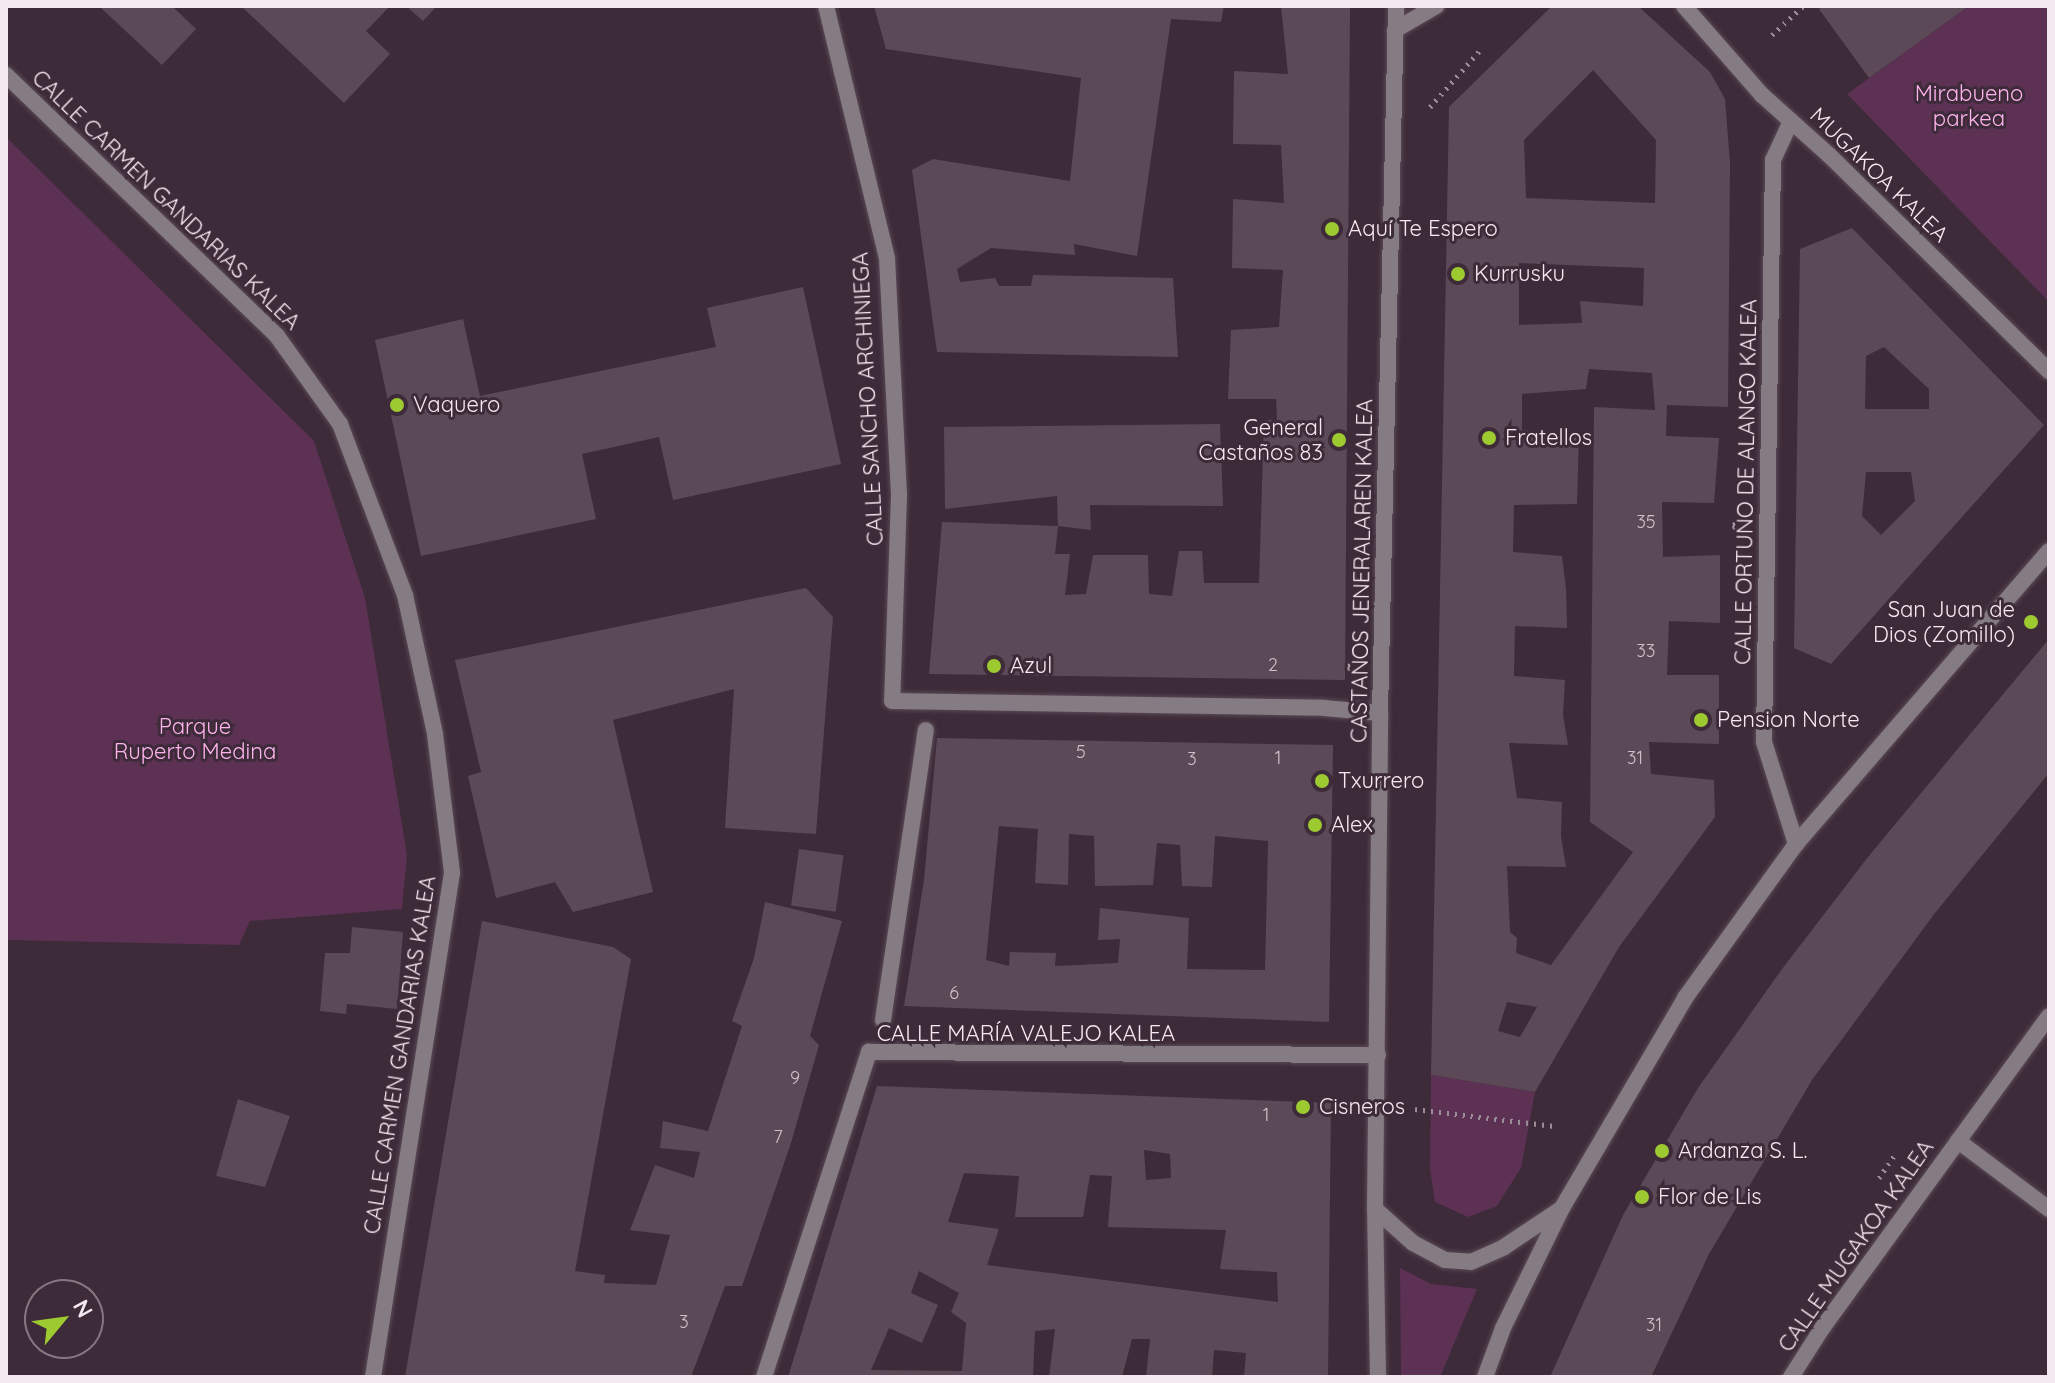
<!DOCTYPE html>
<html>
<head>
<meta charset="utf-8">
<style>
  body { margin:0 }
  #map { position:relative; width:2055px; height:1383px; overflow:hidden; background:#3d2b39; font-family:Quicksand,sans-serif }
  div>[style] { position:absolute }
  .green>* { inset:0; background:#5c3153 }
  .building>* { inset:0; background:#5c4957; transform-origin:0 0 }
  .path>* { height:5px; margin-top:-2.5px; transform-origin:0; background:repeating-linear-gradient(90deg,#9b8c97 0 2px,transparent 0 8px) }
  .roads { filter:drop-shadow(0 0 2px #5a4956) drop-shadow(0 0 2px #5a4956) }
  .pedestrian>* { height:16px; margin:-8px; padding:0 8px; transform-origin:8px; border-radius:8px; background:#857b82 }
  .minor>* { height:16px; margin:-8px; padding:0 8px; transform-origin:8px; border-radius:8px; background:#857b82 }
  .tertiary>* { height:16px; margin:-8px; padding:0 8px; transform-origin:8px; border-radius:8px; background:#857b82 }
  .dots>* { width:22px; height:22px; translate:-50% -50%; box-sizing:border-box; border:4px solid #3d2b39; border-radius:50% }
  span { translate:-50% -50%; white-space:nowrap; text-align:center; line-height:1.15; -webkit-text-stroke:6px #3d2b39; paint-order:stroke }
  .number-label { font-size:18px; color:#cfc1ca }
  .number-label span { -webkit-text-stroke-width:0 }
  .park-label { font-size:22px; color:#feb3ed }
  .street-label { font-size:22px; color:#f5e9f1 }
  .poi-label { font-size:22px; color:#f5e9f1 }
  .left { translate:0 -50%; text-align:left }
  .right { translate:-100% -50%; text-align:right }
  .frame { position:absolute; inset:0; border:8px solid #f5e9f1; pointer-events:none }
  .north { position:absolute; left:24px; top:1279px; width:80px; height:80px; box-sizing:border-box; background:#3d2b39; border:2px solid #877783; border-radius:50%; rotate:61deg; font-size:22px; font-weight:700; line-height:32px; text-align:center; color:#f5e9f1 }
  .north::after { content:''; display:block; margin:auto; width:28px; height:36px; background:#9dca30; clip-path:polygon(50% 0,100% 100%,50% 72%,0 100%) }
</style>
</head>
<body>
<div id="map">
  <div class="green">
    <div style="clip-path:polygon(1969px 6px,2049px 6px,2049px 302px,1847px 94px)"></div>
    <div style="clip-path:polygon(6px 137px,314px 441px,365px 598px,407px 855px,402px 909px,250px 921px,239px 945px,6px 940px)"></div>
    <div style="clip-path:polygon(1431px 1075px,1535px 1092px,1521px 1168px,1497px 1206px,1468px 1217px,1435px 1202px,1430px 1169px)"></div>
    <div style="clip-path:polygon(1400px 1268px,1431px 1284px,1477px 1289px,1440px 1377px,1401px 1377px)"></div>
  </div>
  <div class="building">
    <div style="clip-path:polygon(99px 6px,172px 6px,196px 29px,162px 65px)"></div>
    <div style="clip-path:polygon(241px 6px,390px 6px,366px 31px,390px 54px,344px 103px)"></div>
    <div style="clip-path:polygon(406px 6px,437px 6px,423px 21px)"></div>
    <div style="clip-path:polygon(874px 6px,1224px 6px,1221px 22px,1171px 19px,1137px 256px,1074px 244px,1075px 255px,991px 248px,957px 269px,960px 282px,995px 278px,999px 286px,1031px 286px,1033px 275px,1173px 278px,1178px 357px,937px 352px,912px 170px,933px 159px,1070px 181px,1081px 78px,886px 49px)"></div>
    <div style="clip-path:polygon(1281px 6px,1350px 6px,1345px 680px,929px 674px,942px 522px,1058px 526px,1055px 554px,1070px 554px,1065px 595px,1086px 594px,1093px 555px,1148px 555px,1149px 594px,1172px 596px,1179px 551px,1202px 551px,1204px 583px,1259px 583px,1264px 420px,1277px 420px,1276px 399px,1228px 399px,1231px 330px,1279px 327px,1283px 270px,1232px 268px,1233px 199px,1284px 203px,1281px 145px,1233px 144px,1234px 71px,1288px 74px)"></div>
    <div style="clip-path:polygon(evenodd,1552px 6px,1638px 6px,1710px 72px,1725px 99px,1730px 163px,1728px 407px,1667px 405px,1666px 436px,1719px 438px,1714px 503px,1662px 502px,1663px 557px,1720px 555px,1720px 623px,1669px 621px,1667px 675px,1719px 675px,1719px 744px,1649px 742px,1651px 774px,1714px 780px,1715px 817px,1619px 947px,1535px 1092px,1431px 1075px,1449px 107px,1552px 6px,1593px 70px,1656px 140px,1655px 203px,1526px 198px,1524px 140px,1593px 70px,1552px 6px,1519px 263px,1644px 268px,1643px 306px,1580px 301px,1582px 323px,1519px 325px,1519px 263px,1552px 6px,1589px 369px,1652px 373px,1655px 410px,1594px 407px,1590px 822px,1633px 852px,1551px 965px,1516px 953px,1517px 938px,1510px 932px,1507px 866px,1566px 867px,1561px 836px,1562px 802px,1517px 798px,1509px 743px,1568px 745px,1563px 715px,1565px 680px,1514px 676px,1515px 626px,1567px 628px,1566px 589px,1562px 556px,1513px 552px,1514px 505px,1577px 504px,1579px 435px,1522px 430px,1522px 394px,1586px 389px,1589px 369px,1552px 6px,1507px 1002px,1537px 1007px,1520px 1037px,1498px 1031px,1507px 1002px)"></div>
    <div style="clip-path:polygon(1823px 6px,1969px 6px,1869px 78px,1819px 9px)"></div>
    <div style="clip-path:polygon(evenodd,1852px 228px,2044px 425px,1831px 664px,1794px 648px,1800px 249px,1852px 228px,1884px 347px,1929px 389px,1929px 409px,1865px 409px,1866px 356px,1884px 347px,1852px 228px,1866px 472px,1911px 472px,1915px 501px,1881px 535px,1862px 516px,1866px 472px)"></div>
    <div style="clip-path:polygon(803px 287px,841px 464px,673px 500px,659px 437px,582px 454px,596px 519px,421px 556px,375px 340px,463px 319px,480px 396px,716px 347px,707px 308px)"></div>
    <div style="clip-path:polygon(1220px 424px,1223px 506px,1090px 505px,1091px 530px,1058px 526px,1057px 496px,945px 509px,944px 427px)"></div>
    <div style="clip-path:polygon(806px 588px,833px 617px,816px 834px,725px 828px,734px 689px,613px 720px,653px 892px,573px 912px,555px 882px,496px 898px,468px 776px,481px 772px,455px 660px)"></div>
    <div style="clip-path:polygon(2049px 639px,2049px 773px,1935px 913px,1812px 1080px,1709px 1254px,1651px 1377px,1550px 1377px,1623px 1215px,1698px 1088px,1782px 969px,1868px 857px)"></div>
    <div style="clip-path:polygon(evenodd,937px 738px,1333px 745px,1329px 1022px,904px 1006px,924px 880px,937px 738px,999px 826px,1038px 829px,1035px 883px,1068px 885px,1069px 834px,1094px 836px,1095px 886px,1153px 885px,1157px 843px,1180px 845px,1182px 886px,1212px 887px,1215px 836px,1268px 841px,1265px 970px,1187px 969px,1189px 918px,1100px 908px,1098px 940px,1120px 939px,1118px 963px,1055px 966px,1056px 953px,1010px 952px,1009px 966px,986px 960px,999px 826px)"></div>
    <div style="left:799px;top:849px;width:45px;height:57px;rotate:8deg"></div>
    <div style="clip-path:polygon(765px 902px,842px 921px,810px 1036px,819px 1045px,791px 1143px,742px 1286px,725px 1286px,691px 1377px,405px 1377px,482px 921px,613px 947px,631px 959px,575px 1271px,605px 1275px,604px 1283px,656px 1285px,670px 1235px,630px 1230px,655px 1165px,694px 1178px,700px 1152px,660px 1148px,663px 1121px,708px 1131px,742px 1026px,732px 1021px,754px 958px)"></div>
    <div style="clip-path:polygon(352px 927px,403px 932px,397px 1009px,347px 1004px,346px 1014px,320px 1011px,325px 953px,350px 953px)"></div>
    <div style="clip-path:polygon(evenodd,877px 1086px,1331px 1103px,1328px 1377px,1244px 1377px,1246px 1353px,1214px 1350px,1212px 1377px,1146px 1377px,1150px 1339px,1132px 1339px,1122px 1377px,1049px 1377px,1055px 1329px,1035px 1331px,1033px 1377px,788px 1377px,877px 1086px,1144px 1150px,1170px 1154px,1171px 1178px,1146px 1180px,1144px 1150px,877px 1086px,964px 1173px,1019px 1176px,1015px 1217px,1083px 1217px,1090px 1175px,1112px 1176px,1108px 1227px,1226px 1230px,1220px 1269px,1277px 1272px,1278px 1302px,987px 1265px,999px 1229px,948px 1222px,964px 1173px,877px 1086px,919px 1271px,959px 1293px,951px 1312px,966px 1323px,962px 1371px,871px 1370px,889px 1328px,922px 1343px,938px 1305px,911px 1293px,919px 1271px)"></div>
    <div style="clip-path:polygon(238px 1099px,290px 1116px,265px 1187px,216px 1176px)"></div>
  </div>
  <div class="path">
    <div style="left:1772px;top:35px;width:42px;rotate:-43.1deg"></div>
    <div style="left:1430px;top:107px;width:79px;rotate:-48.6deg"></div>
    <div style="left:1415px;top:1109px;width:140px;rotate:7deg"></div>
    <div style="left:1879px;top:1178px;width:30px;rotate:-56deg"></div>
  </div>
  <div class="roads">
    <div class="pedestrian">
      <div style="left:883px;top:1020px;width:293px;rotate:-81.6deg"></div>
    </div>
    <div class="minor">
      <div style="left:826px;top:6px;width:259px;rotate:76.4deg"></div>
      <div style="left:887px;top:258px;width:237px;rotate:87.1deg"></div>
      <div style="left:899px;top:495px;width:206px;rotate:91.9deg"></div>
      <div style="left:892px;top:701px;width:432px;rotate:0.9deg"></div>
      <div style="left:1324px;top:708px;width:56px;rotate:5.1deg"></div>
      <div style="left:1684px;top:6px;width:118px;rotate:48.8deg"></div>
      <div style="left:1762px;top:95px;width:91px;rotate:41.9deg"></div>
      <div style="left:1830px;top:156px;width:307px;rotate:44.5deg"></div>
      <div style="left:1395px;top:30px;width:48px;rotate:-30.3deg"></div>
      <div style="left:6px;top:75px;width:376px;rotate:43.9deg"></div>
      <div style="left:277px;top:336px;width:108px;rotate:54.4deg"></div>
      <div style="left:340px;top:424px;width:183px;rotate:69.2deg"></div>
      <div style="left:405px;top:595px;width:142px;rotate:77.8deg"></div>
      <div style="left:435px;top:734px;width:140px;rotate:83deg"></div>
      <div style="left:452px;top:873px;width:510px;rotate:98.91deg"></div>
      <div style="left:1791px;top:121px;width:43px;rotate:114.8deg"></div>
      <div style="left:1773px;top:160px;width:582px;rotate:90.89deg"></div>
      <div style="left:1764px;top:742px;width:107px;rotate:72.6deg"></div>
      <div style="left:1958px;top:1141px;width:114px;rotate:36.8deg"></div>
      <div style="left:1375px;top:1209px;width:51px;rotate:41.8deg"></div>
      <div style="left:1413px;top:1243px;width:36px;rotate:28deg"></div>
      <div style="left:1445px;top:1260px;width:26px;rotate:4deg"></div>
      <div style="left:1471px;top:1262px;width:36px;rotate:-24deg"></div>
      <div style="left:1504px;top:1247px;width:69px;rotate:-33.7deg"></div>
      <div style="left:764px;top:1377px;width:342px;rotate:-72.1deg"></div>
      <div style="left:869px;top:1052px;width:509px;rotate:0.34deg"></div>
      <div style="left:1485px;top:1377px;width:52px;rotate:-69.8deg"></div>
      <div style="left:1503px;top:1328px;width:134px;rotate:-63.8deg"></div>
      <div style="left:1562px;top:1208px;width:243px;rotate:-59.6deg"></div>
      <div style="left:1685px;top:998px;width:190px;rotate:-54.2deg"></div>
      <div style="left:1796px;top:844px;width:387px;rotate:-49.2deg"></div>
      <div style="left:1791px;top:1377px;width:59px;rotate:-57.4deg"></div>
      <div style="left:1823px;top:1327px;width:384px;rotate:-54deg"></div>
    </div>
    <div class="tertiary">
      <div style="left:1378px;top:1377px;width:168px;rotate:-91deg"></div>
      <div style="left:1375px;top:1209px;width:496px;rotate:-89.4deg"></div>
      <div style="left:1380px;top:713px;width:707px;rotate:-88.7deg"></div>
    </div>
  </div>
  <div class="dots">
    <div style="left:1332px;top:229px;background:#9dca30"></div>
    <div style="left:1458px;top:274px;background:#9dca30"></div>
    <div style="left:397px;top:405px;background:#9dca30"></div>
    <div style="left:1489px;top:438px;background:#9dca30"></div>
    <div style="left:1339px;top:440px;background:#9dca30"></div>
    <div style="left:2031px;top:622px;background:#9dca30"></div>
    <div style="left:994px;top:666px;background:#9dca30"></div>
    <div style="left:1701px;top:720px;background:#9dca30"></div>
    <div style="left:1322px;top:781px;background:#9dca30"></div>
    <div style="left:1315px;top:825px;background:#9dca30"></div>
    <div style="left:1303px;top:1107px;background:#9dca30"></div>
    <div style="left:1662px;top:1151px;background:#9dca30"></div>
    <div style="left:1642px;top:1197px;background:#9dca30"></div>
  </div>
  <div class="number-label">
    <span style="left:1646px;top:522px">35</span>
    <span style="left:1646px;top:651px">33</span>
    <span style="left:1273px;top:665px">2</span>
    <span style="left:1081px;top:752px">5</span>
    <span style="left:1278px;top:758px">1</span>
    <span style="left:1635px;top:758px">31</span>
    <span style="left:1192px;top:759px">3</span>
    <span style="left:954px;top:993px">6</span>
    <span style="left:795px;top:1078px">9</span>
    <span style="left:1266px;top:1115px">1</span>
    <span style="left:778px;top:1137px">7</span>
    <span style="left:684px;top:1322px">3</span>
    <span style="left:1654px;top:1325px">31</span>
  </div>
  <div class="park-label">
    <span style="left:1969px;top:106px">Mirabueno<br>parkea</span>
    <span style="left:195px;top:739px">Parque<br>Ruperto Medina</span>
  </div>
  <div class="street-label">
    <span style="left:1879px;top:175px;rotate:44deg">MUGAKOA KALEA</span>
    <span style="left:166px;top:200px;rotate:44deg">CALLE CARMEN GANDARIAS KALEA</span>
    <span style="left:868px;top:399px;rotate:-93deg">CALLE SANCHO ARCHINIEGA</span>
    <span style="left:1746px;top:482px;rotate:-89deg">CALLE ORTUÑO DE ALANGO KALEA</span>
    <span style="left:1362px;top:571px;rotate:-89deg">CASTAÑOS JENERALAREN KALEA</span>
    <span style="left:1026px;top:1034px">CALLE MARÍA VALEJO KALEA</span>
    <span style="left:400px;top:1055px;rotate:-81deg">CALLE CARMEN GANDARIAS KALEA</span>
    <span style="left:1856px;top:1246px;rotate:-55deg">CALLE MUGAKOA KALEA</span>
  </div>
  <div class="poi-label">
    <span class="left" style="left:1348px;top:229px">Aquí Te Espero</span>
    <span class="left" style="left:1474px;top:274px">Kurrusku</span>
    <span class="left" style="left:413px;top:405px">Vaquero</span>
    <span class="right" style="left:1323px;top:440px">General<br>Castaños 83</span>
    <span class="left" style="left:1505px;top:438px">Fratellos</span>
    <span class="right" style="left:2015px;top:622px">San Juan de<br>Dios (Zomillo)</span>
    <span class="left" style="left:1010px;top:666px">Azul</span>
    <span class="left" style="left:1717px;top:720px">Pension Norte</span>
    <span class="left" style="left:1338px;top:781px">Txurrero</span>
    <span class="left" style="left:1331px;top:825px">Alex</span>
    <span class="left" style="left:1319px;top:1107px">Cisneros</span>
    <span class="left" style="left:1678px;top:1151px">Ardanza S. L.</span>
    <span class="left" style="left:1658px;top:1197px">Flor de Lis</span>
  </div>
  <div class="frame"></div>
  <div class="north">N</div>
</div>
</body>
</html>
